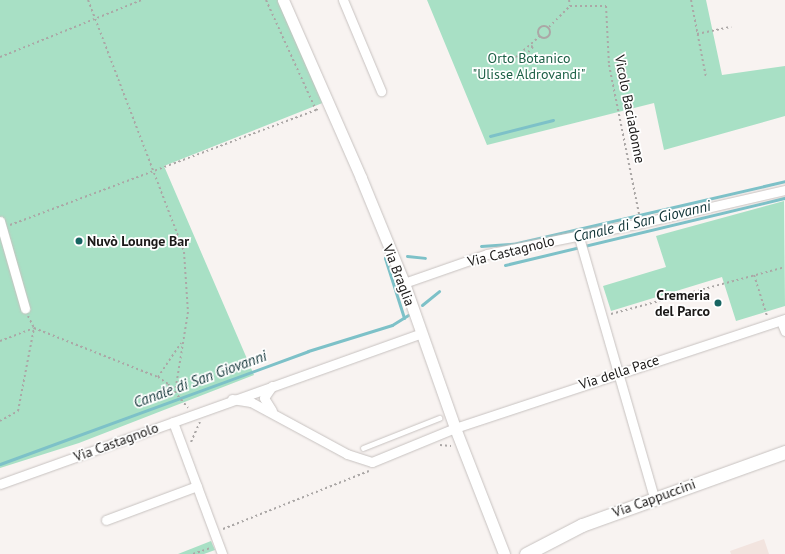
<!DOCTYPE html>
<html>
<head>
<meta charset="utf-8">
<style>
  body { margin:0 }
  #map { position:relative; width:785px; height:554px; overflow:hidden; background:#f8f3f1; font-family:"PT Sans",sans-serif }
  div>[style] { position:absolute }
  .built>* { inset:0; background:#f2e4df }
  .green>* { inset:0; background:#a8e0c5 }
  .stream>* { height:3px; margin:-1.5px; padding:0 1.5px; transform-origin:1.5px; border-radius:1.5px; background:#7dc1c8 }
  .path>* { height:2px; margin-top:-1px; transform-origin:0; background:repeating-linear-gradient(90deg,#aba7a6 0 2px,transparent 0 5px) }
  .path>.ring { margin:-1px; padding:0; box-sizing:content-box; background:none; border:2px solid #aba7a6; border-radius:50% }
  .roads { filter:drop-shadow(0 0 1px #c7c2c0) drop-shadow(0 0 1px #c7c2c0) }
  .service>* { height:4.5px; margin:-2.25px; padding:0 2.25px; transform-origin:2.25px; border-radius:2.25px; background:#fff }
  .minor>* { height:9px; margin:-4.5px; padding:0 4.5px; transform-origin:4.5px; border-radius:4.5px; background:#fff }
  .tertiary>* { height:11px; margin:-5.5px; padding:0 5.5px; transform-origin:5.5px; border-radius:5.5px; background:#fff }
  .secondary>* { height:13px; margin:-6.5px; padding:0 6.5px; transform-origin:6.5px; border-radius:6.5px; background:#fff }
  .dots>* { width:11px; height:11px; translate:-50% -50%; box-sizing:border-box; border:2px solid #fff; border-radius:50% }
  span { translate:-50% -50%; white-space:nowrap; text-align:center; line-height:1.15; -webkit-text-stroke:3.5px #fff; paint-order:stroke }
  .park-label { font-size:14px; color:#1d6046 }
  .street-label { font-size:14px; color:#1a1817 }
  .poi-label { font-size:14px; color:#1a1817; font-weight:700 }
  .left { translate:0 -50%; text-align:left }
  .right { translate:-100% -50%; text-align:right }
  .water-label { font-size:15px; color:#123538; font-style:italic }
</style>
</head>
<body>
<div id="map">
  <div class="built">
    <div style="clip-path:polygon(764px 539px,769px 554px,731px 554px,730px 551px)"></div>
  </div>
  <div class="green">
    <div style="clip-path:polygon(0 0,286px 0,330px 100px,164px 166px,254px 375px,79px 443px,0 468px)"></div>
    <div style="clip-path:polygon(427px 0,706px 0,722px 75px,785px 66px,785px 116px,664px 150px,654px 103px,487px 145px)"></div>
    <div style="clip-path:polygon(784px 201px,785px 306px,736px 321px,722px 277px,611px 311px,603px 286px,666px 267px,656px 236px)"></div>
    <div style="clip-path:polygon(211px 541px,215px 550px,204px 554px,178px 554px)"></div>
  </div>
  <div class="stream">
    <div style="left:490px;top:136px;width:65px;rotate:-14.3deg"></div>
    <div style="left:481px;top:246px;width:32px;rotate:-4deg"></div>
    <div style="left:513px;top:244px;width:279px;rotate:-13deg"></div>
    <div style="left:388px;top:254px;width:5px;rotate:127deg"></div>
    <div style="left:385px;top:258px;width:63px;rotate:72.4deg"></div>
    <div style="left:407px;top:256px;width:18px;rotate:6deg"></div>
    <div style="left:505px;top:265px;width:288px;rotate:-13.5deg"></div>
    <div style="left:422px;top:305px;width:22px;rotate:-39deg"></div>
    <div style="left:0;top:464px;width:328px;rotate:-20.1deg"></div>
    <div style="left:308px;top:351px;width:88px;rotate:-17.2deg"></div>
    <div style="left:392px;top:325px;width:19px;rotate:-32deg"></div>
  </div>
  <div class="path">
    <div style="left:88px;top:0;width:270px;rotate:69.1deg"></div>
    <div style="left:184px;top:252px;width:60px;rotate:86.2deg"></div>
    <div style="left:188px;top:312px;width:81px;rotate:99.2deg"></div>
    <div style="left:266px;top:0;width:121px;rotate:65.6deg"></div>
    <div style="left:316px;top:110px;width:4px;rotate:-27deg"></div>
    <div style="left:569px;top:0;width:6px;rotate:81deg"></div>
    <div style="left:570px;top:6px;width:36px"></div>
    <div style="left:606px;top:6px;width:59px;rotate:87.1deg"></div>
    <div style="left:609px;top:65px;width:152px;rotate:78.6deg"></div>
    <div style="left:691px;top:0;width:78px;rotate:79deg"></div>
    <div class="ring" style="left:538px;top:26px;width:10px;height:10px"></div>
    <div style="left:549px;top:27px;width:30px;rotate:-45deg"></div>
    <div style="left:697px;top:34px;width:35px;rotate:-12deg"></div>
    <div style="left:531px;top:46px;width:2px;rotate:27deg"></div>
    <div style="left:533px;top:47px;width:19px;rotate:133deg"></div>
    <div style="left:520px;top:61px;width:6px;rotate:-135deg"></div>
    <div style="left:516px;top:57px;width:33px;rotate:-41deg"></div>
    <div style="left:0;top:57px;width:153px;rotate:-21.9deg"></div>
    <div style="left:10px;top:225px;width:327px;rotate:-20.6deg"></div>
    <div style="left:754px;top:275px;width:43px;rotate:72.4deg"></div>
    <div style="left:611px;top:314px;width:180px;rotate:-15.1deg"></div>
    <div style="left:28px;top:316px;width:13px;rotate:63deg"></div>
    <div style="left:34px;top:328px;width:133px;rotate:21.6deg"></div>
    <div style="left:158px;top:377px;width:12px;rotate:35deg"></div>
    <div style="left:168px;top:384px;width:31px;rotate:50deg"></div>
    <div style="left:0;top:341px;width:36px;rotate:-21deg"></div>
    <div style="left:158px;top:377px;width:41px;rotate:-55.9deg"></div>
    <div style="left:0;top:421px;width:21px;rotate:-29deg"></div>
    <div style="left:18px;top:411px;width:85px;rotate:-79.1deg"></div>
    <div style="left:191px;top:442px;width:22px;rotate:-66deg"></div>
    <div style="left:440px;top:445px;width:11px;rotate:5deg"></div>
    <div style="left:223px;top:529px;width:157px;rotate:-21.7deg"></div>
    <div style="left:193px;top:554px;width:18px;rotate:-19deg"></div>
  </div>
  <div class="roads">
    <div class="service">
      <div style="left:363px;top:448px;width:82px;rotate:-21.5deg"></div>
    </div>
    <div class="minor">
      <div style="left:343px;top:0;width:99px;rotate:67.3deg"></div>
      <div style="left:0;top:221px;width:91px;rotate:74deg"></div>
      <div style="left:578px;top:234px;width:275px;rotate:73.9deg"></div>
      <div style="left:404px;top:283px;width:88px;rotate:-19.3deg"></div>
      <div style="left:487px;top:254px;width:157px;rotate:-11.4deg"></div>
      <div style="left:641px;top:223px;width:148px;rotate:-12.9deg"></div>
      <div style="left:781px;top:321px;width:11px;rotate:68deg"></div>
      <div style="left:272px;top:386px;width:14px;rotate:124deg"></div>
      <div style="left:264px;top:398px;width:15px;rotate:58deg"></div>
      <div style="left:232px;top:399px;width:19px;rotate:9deg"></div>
      <div style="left:251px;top:402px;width:109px;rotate:28.4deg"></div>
      <div style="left:347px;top:454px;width:26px;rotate:18deg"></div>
      <div style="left:372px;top:462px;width:90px;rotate:-22.3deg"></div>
      <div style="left:455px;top:428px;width:348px;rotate:-18.3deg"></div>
      <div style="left:173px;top:422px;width:141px;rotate:69.6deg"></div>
      <div style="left:0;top:484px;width:446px;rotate:-19.7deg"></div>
      <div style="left:106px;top:520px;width:97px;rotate:-20.5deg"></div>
    </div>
    <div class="tertiary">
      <div style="left:283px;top:0;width:194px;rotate:66.3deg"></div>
      <div style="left:361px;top:178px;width:113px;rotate:67.7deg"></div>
      <div style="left:404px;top:283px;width:154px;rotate:70.6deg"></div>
      <div style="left:455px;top:428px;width:135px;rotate:68.7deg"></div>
    </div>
    <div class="secondary">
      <div style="left:526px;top:554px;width:63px;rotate:-27.4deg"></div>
      <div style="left:582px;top:525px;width:216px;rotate:-19.8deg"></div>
    </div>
  </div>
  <div class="dots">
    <div style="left:79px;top:241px;background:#176562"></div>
    <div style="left:718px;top:303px;background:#176562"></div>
  </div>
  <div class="park-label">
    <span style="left:529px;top:66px">Orto Botanico<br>"Ulisse Aldrovandi"</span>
  </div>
  <div class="street-label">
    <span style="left:630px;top:109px;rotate:79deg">Vicolo Baciadonne</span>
    <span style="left:511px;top:251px;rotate:-14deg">Via Castagnolo</span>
    <span style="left:399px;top:275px;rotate:69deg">Via Braglia</span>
    <span style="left:619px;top:372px;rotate:-18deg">Via della Pace</span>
    <span style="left:116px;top:442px;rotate:-20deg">Via Castagnolo</span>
    <span style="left:654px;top:498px;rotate:-20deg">Via Cappuccini</span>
  </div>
  <div class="poi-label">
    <span class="left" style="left:87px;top:241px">Nuvò Lounge Bar</span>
    <span class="right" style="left:710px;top:303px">Cremeria<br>del Parco</span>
  </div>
  <div class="water-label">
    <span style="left:642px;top:221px;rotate:-13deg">Canale di San Giovanni</span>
    <span style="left:200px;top:379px;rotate:-20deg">Canale di San Giovanni</span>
  </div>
</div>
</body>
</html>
